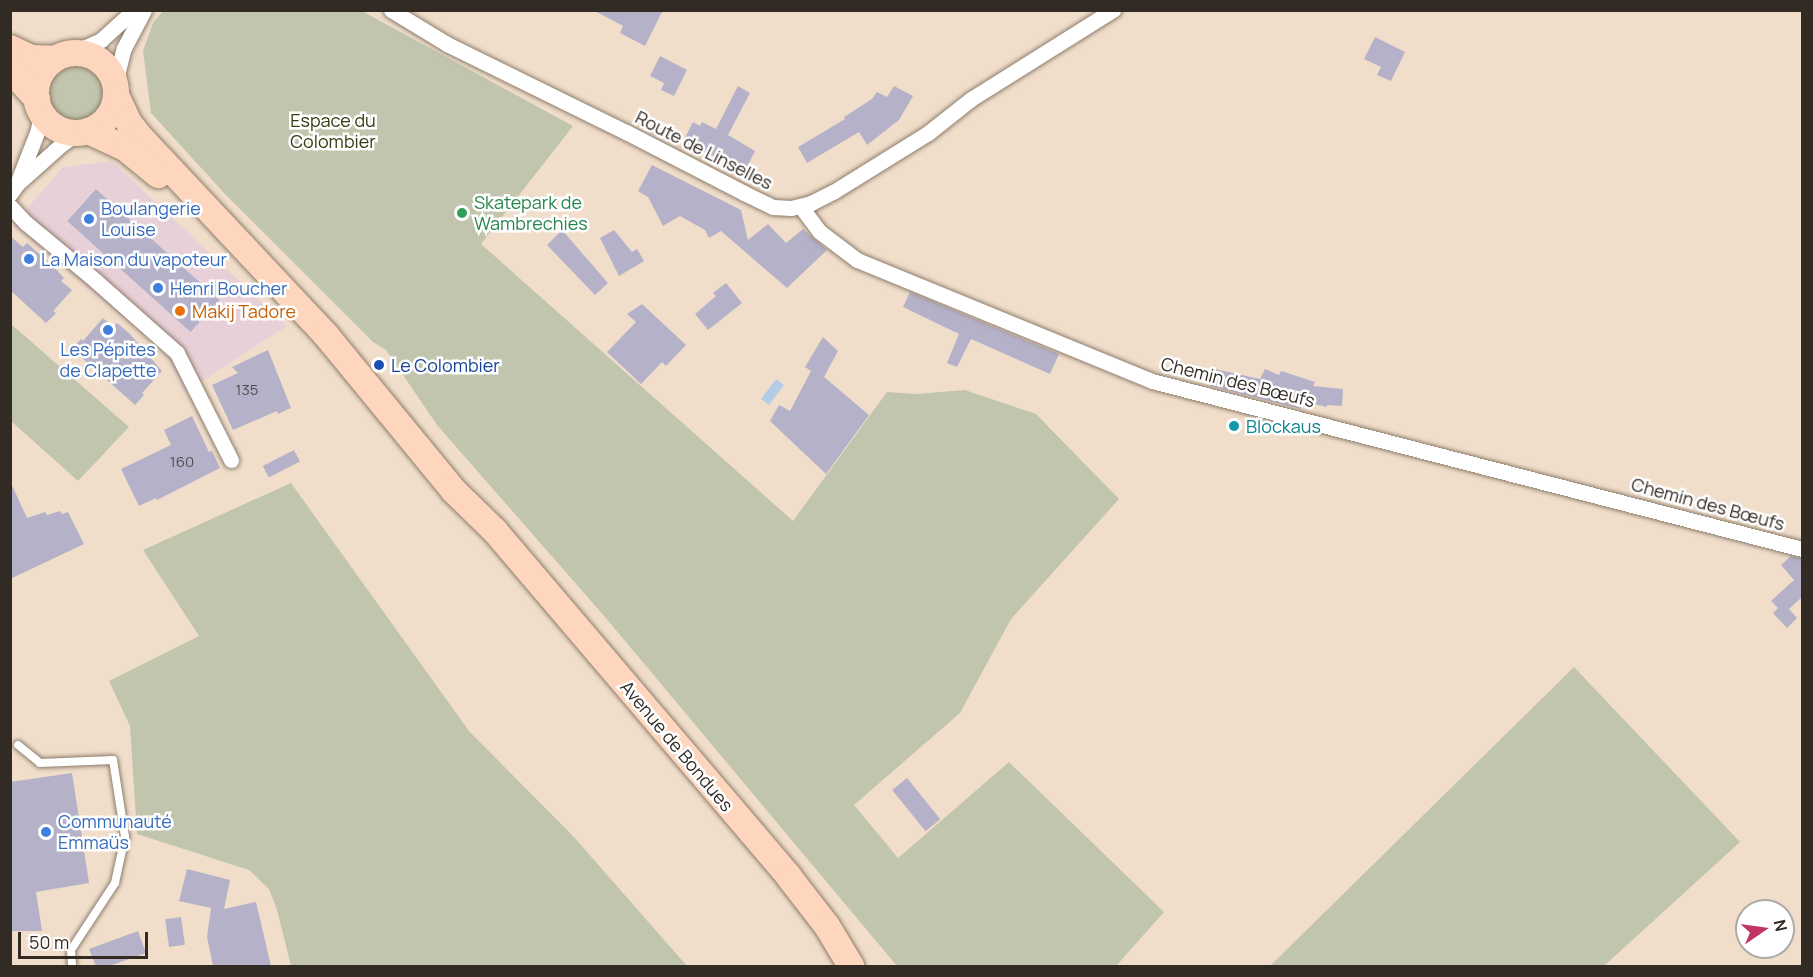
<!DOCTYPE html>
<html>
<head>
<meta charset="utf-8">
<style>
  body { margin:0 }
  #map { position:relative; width:1813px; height:977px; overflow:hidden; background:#f0decb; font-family:Manrope,sans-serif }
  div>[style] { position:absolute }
  .commercial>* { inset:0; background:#e8d0d9 }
  .green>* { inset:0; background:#c2c5ae }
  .round { border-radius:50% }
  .water>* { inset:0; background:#b5cce9; transform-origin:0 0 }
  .building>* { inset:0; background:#b5b1c8; transform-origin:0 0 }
  .roads { filter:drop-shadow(0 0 2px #8e7d6c) drop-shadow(0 0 2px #8e7d6c) }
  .service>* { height:8px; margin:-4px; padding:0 4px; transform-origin:4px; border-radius:4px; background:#fff }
  .minor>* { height:15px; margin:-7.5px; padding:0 7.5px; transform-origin:7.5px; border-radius:7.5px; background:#fff }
  .primary>* { height:26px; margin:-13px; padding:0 13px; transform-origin:13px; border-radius:13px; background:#fdd6bd }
  .primary>.ring { margin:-13px; padding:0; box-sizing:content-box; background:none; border:26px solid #fdd6bd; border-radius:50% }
  .dots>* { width:16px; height:16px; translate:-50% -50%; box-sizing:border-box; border:3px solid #fff; border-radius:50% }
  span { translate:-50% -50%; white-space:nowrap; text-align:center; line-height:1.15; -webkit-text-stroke:5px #fff; paint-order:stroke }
  .number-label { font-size:15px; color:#534c4d }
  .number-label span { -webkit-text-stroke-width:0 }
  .park-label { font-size:18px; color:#37390f }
  .street-label { font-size:18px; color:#322b24 }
  .leisure-label { font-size:18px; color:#27864d }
  .left { translate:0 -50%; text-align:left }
  .shop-label { font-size:18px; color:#366cbe }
  .food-label { font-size:18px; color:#c56008 }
  .transit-label { font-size:18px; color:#164399 }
  .culture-label { font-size:18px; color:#0d838f }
  .frame { position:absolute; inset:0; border:12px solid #322b24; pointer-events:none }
  .north { position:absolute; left:1735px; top:899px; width:60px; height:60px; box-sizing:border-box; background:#fff; border:2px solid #adaaa7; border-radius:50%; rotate:77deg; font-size:16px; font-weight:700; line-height:24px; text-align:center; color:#322b24 }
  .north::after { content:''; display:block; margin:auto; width:21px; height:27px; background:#c13465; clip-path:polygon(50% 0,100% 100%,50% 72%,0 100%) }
  .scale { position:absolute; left:18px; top:932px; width:130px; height:27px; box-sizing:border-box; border:3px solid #322b24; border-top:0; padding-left:8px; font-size:18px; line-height:21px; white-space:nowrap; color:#322b24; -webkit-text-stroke:4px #fff; paint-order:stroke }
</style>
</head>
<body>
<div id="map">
  <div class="commercial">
    <div style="clip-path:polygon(112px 161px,287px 326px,185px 392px,165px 352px,13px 225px,63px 167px)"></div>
  </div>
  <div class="green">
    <div style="clip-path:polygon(163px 11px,362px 11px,573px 126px,481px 244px,793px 521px,887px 392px,916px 394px,965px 390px,1036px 414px,1119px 499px,1011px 619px,960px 713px,854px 805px,898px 858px,1009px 762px,1164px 912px,1116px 966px,897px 966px,605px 617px,437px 425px,386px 350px,373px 342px,225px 194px,151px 113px,143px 51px,153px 23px)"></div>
    <div class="round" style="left:48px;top:65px;width:56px;height:56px"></div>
    <div style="clip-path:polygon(11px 324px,129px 427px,78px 481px,11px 421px)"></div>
    <div style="clip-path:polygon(291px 483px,469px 731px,573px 836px,687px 966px,291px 966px,277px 910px,269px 889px,249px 870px,137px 834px,130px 726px,109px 681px,199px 636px,143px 550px)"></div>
    <div style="clip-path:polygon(1574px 667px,1740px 842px,1604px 966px,1270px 966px)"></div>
  </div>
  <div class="water">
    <div style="left:776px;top:379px;width:10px;height:25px;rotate:37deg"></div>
  </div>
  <div class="building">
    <div style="clip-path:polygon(593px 10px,663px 10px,645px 46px,620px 33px,623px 26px)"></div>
    <div style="clip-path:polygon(1375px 37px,1405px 52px,1391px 81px,1377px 75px,1381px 67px,1364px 59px)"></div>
    <div style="clip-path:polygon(660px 56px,687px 70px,674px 96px,661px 90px,664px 83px,650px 76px)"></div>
    <div style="clip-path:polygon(738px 86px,750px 93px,728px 135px,755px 151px,745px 171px,683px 142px,693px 122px,700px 126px,702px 122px,716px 129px)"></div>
    <div style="clip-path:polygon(894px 86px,913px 96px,899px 120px,867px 145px,859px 132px,807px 163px,798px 147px,845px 119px,844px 117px,872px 99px,877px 92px,887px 97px)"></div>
    <div style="clip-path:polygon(652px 165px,741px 210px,748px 240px,768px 224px,786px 243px,803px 229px,827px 250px,787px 288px,721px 231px,709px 238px,705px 230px,680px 216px,663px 226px,648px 197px,638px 191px)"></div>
    <div style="left:96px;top:189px;width:166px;height:43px;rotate:42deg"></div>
    <div style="clip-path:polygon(562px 230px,608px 283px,595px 295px,547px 245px)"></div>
    <div style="clip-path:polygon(614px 230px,632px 252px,637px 249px,644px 261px,619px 276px,600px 238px)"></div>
    <div style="clip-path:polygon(10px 236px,23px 247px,27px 243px,54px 267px,64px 278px,61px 281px,72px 290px,53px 311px,56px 313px,46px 323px,10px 290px)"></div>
    <div style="clip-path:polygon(726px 283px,742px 303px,708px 330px,695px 314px,716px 296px,713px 293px)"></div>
    <div style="clip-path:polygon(910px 292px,1059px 354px,1050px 374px,971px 339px,957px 367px,947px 363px,959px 334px,903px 307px)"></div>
    <div style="clip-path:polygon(642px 304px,686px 345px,666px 366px,662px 362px,641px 384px,607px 352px,636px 322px,627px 314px)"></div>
    <div style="clip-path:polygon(103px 318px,113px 327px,117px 323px,130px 334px,162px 371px,142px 393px,144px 395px,135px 405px,72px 349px,81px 339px,83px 341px)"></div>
    <div style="clip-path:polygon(823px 337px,838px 351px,824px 377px,869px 415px,826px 474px,770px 421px,779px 405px,790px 411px,811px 371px,805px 367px)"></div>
    <div style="clip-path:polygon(268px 350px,291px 408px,278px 414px,277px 411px,233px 430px,212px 385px,238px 373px,232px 367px)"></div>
    <div style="clip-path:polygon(1215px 369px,1260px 379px,1265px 369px,1279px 375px,1281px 371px,1315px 382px,1313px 386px,1343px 389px,1342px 406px,1327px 405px,1327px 407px,1305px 402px,1301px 409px,1210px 386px)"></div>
    <div style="clip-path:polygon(192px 416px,209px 452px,212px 451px,220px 468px,157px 500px,156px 498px,139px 506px,121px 469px,171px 445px,164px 430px)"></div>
    <div style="left:294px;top:450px;width:13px;height:35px;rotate:63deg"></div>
    <div style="clip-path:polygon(10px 481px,27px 518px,45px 512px,47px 515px,60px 511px,62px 514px,68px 512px,84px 544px,10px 579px)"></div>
    <div style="clip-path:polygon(1791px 556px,1803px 558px,1803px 596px,1789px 609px,1797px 618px,1787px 628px,1773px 613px,1778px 608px,1771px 601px,1794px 580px,1781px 565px)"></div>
    <div style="clip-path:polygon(72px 773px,89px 883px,36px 892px,42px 931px,10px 931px,10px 782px)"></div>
    <div style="left:907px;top:778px;width:53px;height:19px;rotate:51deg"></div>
    <div style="clip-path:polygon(187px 869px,230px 880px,224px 909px,256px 902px,271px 966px,213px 966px,207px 937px,211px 908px,179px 901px)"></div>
    <div style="left:181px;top:917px;width:28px;height:16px;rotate:82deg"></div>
    <div style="clip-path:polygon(138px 931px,146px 953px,109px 966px,96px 966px,89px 949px)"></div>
  </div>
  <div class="roads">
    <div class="service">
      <div style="left:18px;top:745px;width:28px;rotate:39deg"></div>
      <div style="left:40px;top:763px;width:73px;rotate:-2.4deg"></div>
      <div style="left:113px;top:760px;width:78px;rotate:81.1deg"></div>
      <div style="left:125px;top:837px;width:47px;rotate:102.3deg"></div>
      <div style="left:115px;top:883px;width:80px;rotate:123.3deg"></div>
      <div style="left:71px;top:950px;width:16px;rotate:86deg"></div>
    </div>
    <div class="minor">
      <div style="left:391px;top:10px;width:66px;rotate:31.3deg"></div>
      <div style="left:447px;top:44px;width:199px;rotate:26.2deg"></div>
      <div style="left:626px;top:132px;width:133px;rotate:27.3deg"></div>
      <div style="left:744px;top:193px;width:32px;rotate:26deg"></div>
      <div style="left:773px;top:207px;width:18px;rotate:3deg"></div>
      <div style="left:791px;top:208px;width:21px;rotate:-14deg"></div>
      <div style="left:811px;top:203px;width:25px;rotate:-27deg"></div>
      <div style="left:833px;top:192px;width:112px;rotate:-31.8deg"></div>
      <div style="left:928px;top:133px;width:55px;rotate:-38.3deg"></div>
      <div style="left:971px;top:99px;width:168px;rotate:-32.1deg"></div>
      <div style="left:72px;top:53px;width:32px;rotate:-24deg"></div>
      <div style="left:101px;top:40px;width:45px;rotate:-42.3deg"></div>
      <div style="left:115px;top:83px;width:36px;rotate:-76deg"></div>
      <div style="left:124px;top:48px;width:43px;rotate:-62.2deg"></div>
      <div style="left:18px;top:181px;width:55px;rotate:-68.6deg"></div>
      <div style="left:38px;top:130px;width:20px;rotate:-81deg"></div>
      <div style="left:10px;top:194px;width:12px;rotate:-55deg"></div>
      <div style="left:17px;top:184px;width:62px;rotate:-41.7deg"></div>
      <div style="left:63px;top:143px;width:19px;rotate:-35deg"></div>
      <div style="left:10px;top:206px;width:23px;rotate:47deg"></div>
      <div style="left:26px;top:223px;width:91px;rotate:39.6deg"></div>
      <div style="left:96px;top:281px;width:108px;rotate:41.6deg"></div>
      <div style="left:177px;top:353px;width:120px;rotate:63.2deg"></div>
      <div style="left:801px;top:207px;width:31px;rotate:53deg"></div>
      <div style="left:820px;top:232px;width:46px;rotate:37.1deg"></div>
      <div style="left:857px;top:260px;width:319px;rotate:22.3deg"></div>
      <div style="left:1152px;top:381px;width:671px;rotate:14.49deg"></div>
    </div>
    <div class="primary">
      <div style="left:10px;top:48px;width:23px;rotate:25deg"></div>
      <div style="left:31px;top:58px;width:24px;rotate:2deg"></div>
      <div class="ring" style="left:36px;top:53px;width:54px;height:54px"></div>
      <div style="left:10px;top:70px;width:40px;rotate:47deg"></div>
      <div style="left:116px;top:95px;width:31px;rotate:65deg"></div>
      <div style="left:129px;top:123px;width:21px;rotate:51deg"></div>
      <div style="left:142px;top:139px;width:269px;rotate:46.8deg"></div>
      <div style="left:326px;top:335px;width:202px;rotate:50.6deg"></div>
      <div style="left:454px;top:491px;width:57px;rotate:44.3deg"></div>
      <div style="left:495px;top:531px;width:454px;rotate:49.6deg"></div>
      <div style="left:789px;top:877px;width:62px;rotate:52.2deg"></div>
      <div style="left:827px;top:926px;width:47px;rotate:59deg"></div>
      <div style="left:88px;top:131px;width:41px;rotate:24.7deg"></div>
      <div style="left:125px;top:148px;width:43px;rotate:39.3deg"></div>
    </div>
  </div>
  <div class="dots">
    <div style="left:462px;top:213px;background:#2e9e5b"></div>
    <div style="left:89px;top:219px;background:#3f7fe0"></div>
    <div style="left:29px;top:259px;background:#3f7fe0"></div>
    <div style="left:158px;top:288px;background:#3f7fe0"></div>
    <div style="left:180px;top:311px;background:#e8710a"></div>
    <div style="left:108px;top:330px;background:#3f7fe0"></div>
    <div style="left:379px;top:365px;background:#1a4fb4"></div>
    <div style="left:1234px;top:426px;background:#0f9aa8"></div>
    <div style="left:46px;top:832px;background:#3f7fe0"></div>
  </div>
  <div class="number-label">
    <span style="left:247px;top:390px">135</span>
    <span style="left:182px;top:462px">160</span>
  </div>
  <div class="park-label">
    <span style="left:333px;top:131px">Espace du<br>Colombier</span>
  </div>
  <div class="street-label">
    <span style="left:704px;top:150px;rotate:27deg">Route de Linselles</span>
    <span style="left:1238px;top:382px;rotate:14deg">Chemin des Bœufs</span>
    <span style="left:1708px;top:504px;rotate:15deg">Chemin des Bœufs</span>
    <span style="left:677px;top:746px;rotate:50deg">Avenue de Bondues</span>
  </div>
  <div class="leisure-label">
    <span class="left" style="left:474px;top:213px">Skatepark de<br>Wambrechies</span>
  </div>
  <div class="shop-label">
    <span class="left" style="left:101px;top:219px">Boulangerie<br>Louise</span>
    <span class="left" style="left:41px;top:259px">La Maison du vapoteur</span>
    <span class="left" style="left:170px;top:288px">Henri Boucher</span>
    <span style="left:108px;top:360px">Les Pépites<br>de Clapette</span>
    <span class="left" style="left:58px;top:832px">Communauté<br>Emmaüs</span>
  </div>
  <div class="food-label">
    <span class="left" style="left:192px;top:311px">Makij Tadore</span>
  </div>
  <div class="transit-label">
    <span class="left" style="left:391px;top:365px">Le Colombier</span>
  </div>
  <div class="culture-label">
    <span class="left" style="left:1246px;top:426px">Blockaus</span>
  </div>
  <div class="frame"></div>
  <div class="north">N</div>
  <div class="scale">50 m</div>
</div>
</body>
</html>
